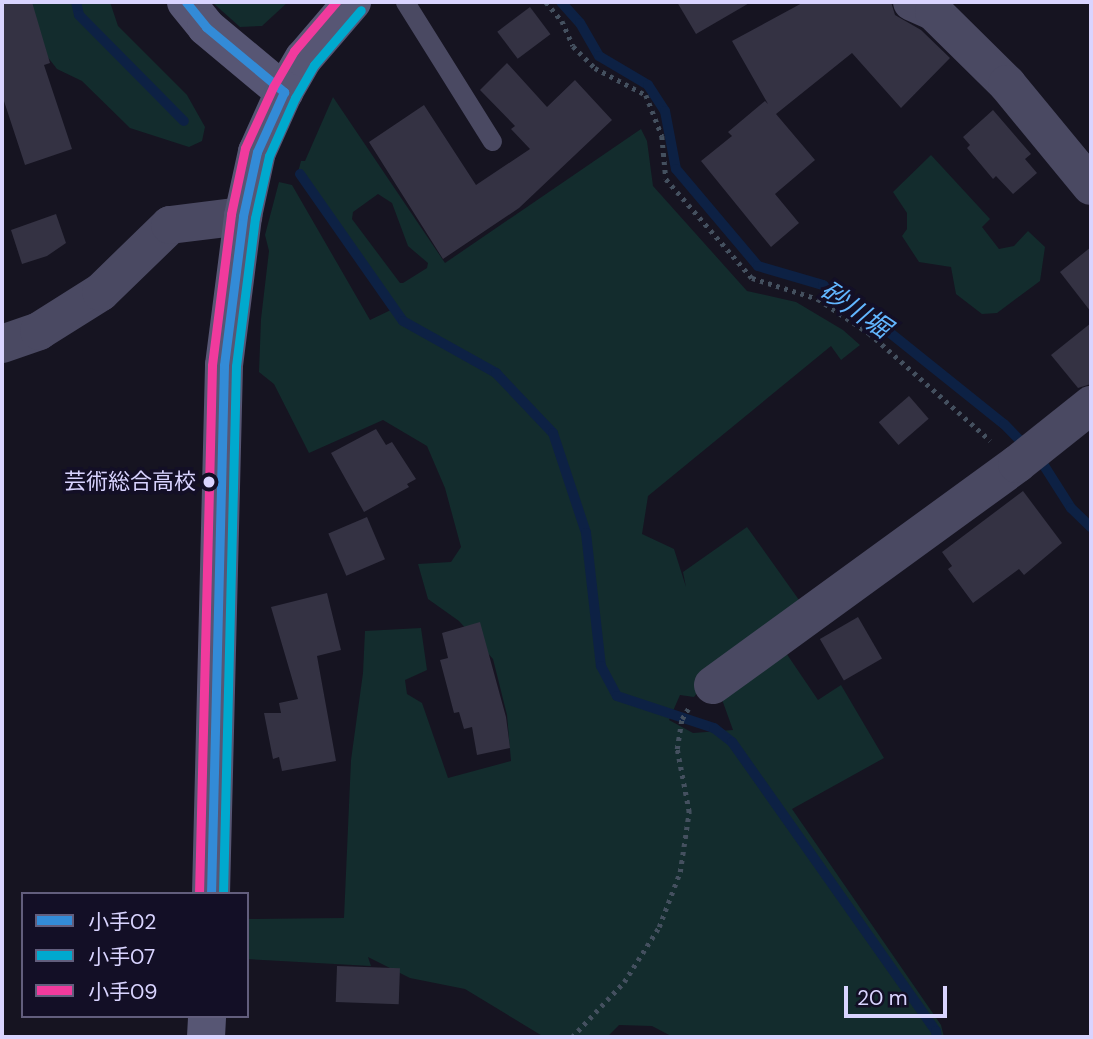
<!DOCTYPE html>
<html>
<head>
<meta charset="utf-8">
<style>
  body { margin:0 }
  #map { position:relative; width:1093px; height:1039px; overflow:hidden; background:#161421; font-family:"DM Sans","Noto Sans JP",sans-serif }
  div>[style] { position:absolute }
  .green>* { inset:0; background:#132c2d }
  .stream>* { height:10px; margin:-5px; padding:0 5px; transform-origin:5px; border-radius:5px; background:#0d2144 }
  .building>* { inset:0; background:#343243; transform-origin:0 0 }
  .path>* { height:4.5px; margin-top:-2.25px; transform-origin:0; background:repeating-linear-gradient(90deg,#44505f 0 3.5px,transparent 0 8.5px) }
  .lane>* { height:19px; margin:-9.5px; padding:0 9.5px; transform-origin:9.5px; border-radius:9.5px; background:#4a4962 }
  .street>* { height:38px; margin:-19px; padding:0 19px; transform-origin:19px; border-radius:19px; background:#4a4962 }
  .secondary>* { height:38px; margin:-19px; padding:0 19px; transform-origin:19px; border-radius:19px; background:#575674 }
  .bus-1>* { height:9px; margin:-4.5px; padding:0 4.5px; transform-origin:4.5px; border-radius:4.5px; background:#338bd7 }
  .bus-2>* { height:9px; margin:-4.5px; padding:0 4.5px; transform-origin:4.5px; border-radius:4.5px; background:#00a9ce }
  .bus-3>* { height:9px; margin:-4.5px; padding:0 4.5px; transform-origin:4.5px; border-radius:4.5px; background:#f13a9d }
  .dots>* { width:19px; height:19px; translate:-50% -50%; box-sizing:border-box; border:4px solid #130f26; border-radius:50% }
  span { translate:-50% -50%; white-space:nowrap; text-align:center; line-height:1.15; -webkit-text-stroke:7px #130f26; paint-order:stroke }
  .bus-label { font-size:22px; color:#d9d4ff }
  .right { translate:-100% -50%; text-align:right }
  .water-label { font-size:26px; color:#62b6ff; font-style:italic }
  .frame { position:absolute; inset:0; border:4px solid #d9d4ff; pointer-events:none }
  .legend { position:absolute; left:21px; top:892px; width:228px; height:126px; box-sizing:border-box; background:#130f26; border:2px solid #625e7d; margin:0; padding:9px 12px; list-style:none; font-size:21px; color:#d9d4ff }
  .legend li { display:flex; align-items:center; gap:14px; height:35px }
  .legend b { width:35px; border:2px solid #625e7d }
  .scale { position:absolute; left:844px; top:986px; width:103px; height:32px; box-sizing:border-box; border:4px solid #d9d4ff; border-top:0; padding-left:9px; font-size:21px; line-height:24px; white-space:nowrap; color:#d9d4ff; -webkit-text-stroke:5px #130f26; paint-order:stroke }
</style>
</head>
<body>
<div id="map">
  <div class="green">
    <div style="clip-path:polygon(27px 2px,110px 2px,118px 26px,187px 95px,205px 127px,202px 141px,189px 147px,130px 128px,82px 81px,57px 69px,36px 42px)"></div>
    <div style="clip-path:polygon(212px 2px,288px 2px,262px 26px,240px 27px)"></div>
    <div style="clip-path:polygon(evenodd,333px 97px,445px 263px,641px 129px,647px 141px,653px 186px,747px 291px,796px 302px,843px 330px,860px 345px,841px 360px,831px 346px,648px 496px,642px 534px,674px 549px,686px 587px,683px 572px,747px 527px,804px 607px,704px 684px,694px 697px,680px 695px,669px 720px,693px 733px,733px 730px,720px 694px,784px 650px,818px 700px,841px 685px,884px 758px,792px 809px,941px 1025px,944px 1037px,673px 1037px,652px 1026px,619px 1025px,607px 1037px,544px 1037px,465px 989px,410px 978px,368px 957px,371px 966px,247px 959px,247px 919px,344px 918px,351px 760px,363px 673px,365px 631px,421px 628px,427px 670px,405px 680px,407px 694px,422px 703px,448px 778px,511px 761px,507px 715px,493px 659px,459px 621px,428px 599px,418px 564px,451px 562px,461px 547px,445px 488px,427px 446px,383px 420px,309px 453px,274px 384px,259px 372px,261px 319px,269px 251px,265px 235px,279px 182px,292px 185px,370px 320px,395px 308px,297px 176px,301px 161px,305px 161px,333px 97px,378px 194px,392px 203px,408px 246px,428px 263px,427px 268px,403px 283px,400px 283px,352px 219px,353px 212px,378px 194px)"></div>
    <div style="clip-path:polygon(931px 155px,990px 219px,982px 227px,999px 249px,1014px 246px,1028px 231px,1045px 247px,1040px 281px,997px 313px,982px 314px,956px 294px,951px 267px,919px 262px,902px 236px,907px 229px,907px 213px,893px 192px)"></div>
  </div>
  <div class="stream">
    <div style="left:76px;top:2px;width:13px;rotate:77deg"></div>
    <div style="left:79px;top:15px;width:149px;rotate:45.3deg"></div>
    <div style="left:561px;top:2px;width:28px;rotate:48deg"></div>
    <div style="left:580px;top:23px;width:38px;rotate:60deg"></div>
    <div style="left:599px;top:56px;width:57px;rotate:30.6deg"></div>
    <div style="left:648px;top:85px;width:31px;rotate:57deg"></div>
    <div style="left:665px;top:111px;width:59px;rotate:79.3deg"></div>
    <div style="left:676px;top:169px;width:127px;rotate:49.8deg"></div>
    <div style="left:758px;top:266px;width:68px;rotate:16.3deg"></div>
    <div style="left:823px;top:285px;width:68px;rotate:34.9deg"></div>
    <div style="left:879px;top:324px;width:160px;rotate:38.7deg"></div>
    <div style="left:1004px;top:424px;width:56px;rotate:45.7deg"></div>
    <div style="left:1043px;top:464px;width:52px;rotate:57.5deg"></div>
    <div style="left:1071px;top:508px;width:28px;rotate:44deg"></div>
    <div style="left:300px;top:174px;width:179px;rotate:55deg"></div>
    <div style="left:403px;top:321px;width:107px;rotate:29.2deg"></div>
    <div style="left:496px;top:373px;width:83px;rotate:46.5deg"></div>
    <div style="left:553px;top:433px;width:105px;rotate:71.7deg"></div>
    <div style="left:586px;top:533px;width:134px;rotate:83.6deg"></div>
    <div style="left:601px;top:666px;width:34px;rotate:62deg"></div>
    <div style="left:617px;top:696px;width:102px;rotate:18.3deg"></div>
    <div style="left:714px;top:728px;width:23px;rotate:38deg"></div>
    <div style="left:732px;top:742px;width:354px;rotate:54.8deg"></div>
    <div style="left:936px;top:1031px;width:6px;rotate:81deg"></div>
  </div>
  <div class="building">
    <div style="clip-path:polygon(2px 2px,32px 2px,50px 63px,44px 65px,72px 149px,25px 165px,2px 95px)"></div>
    <div style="clip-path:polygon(677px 2px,751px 2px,696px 34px)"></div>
    <div style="clip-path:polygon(804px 2px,891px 2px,895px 15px,921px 30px,950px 58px,901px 108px,852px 53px,776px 114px,815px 160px,775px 194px,799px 223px,771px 247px,701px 161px,732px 136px,728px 132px,765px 101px,768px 104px,732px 41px)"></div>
    <div style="left:530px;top:7px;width:34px;height:41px;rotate:53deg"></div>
    <div style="clip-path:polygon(507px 63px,547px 107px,575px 80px,612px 120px,519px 208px,443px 259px,369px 142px,424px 105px,476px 185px,530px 149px,511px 129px,515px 126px,480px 90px)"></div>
    <div style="clip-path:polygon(993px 110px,1031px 154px,1025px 159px,1037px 173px,1013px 194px,996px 176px,993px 179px,967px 148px,970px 145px,963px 137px)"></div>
    <div style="clip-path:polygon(56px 214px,66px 243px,47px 256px,22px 264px,11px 230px)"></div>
    <div style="clip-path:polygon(1091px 247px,1091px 312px,1060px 272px)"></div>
    <div style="clip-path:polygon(1091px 323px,1091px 384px,1078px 388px,1051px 355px)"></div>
    <div style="left:909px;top:396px;width:30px;height:40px;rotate:49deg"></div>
    <div style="clip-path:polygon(376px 429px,386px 445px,392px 442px,416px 479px,407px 484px,409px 487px,364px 512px,331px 453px)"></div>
    <div style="clip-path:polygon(1023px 491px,1062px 543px,1024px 575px,1019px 569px,973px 603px,948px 569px,952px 566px,942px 552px)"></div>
    <div style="left:367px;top:517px;width:46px;height:42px;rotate:67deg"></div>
    <div style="clip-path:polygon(327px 593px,341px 650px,317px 656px,336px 761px,282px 771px,279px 757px,273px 759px,264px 713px,281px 713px,279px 703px,298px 699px,271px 607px)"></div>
    <div style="left:858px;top:617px;width:48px;height:44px;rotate:60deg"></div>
    <div style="clip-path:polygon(480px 622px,506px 717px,510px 748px,477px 755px,472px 727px,464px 729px,459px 712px,454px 713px,440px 660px,448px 658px,442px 633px)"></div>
    <div style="left:337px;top:966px;width:63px;height:36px;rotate:2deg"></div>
  </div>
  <div class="path">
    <div style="left:546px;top:2px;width:25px;rotate:50deg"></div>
    <div style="left:562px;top:21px;width:27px;rotate:66deg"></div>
    <div style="left:573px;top:46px;width:31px;rotate:45deg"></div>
    <div style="left:595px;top:68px;width:58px;rotate:27.9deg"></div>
    <div style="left:646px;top:95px;width:44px;rotate:68.7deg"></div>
    <div style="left:662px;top:136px;width:43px;rotate:84.7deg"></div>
    <div style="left:666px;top:179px;width:131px;rotate:49deg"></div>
    <div style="left:752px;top:278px;width:69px;rotate:17.7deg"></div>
    <div style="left:818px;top:299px;width:61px;rotate:33.7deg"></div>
    <div style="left:869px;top:333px;width:162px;rotate:41.5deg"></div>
    <div style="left:572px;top:1037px;width:76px;rotate:-46.6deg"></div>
    <div style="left:624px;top:982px;width:65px;rotate:-57.5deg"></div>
    <div style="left:659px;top:927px;width:59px;rotate:-69.1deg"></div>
    <div style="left:680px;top:872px;width:61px;rotate:-81.5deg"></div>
    <div style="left:689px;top:812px;width:64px;rotate:-100.8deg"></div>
    <div style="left:677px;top:749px;width:30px;rotate:-81deg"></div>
    <div style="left:682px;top:719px;width:12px;rotate:-59deg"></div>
  </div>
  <div class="lane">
    <div style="left:405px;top:2px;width:164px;rotate:58deg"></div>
  </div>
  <div class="street">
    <div style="left:912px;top:2px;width:24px;rotate:24deg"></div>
    <div style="left:934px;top:12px;width:103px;rotate:44.6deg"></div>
    <div style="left:1007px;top:84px;width:132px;rotate:50.5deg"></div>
    <div style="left:2px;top:344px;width:39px;rotate:-19deg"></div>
    <div style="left:39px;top:331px;width:73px;rotate:-32.2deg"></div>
    <div style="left:101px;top:292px;width:96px;rotate:-44.2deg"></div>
    <div style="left:170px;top:225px;width:74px;rotate:-7deg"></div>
    <div style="left:713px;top:685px;width:376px;rotate:-36deg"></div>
    <div style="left:1017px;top:464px;width:95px;rotate:-38.6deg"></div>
  </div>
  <div class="secondary">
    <div style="left:186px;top:2px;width:32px;rotate:51deg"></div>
    <div style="left:206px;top:27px;width:102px;rotate:39.8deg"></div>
    <div style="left:211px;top:894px;width:529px;rotate:-88.59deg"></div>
    <div style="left:224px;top:365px;width:150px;rotate:-82.7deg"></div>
    <div style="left:243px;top:216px;width:66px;rotate:-77.7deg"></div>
    <div style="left:257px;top:152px;width:66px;rotate:-65.8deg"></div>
    <div style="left:284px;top:92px;width:39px;rotate:-60deg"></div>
    <div style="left:304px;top:58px;width:74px;rotate:-49.4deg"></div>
    <div style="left:206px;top:1037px;width:21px;rotate:-87deg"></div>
  </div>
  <div class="bus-1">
    <div style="left:186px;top:2px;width:32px;rotate:51deg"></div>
    <div style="left:206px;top:27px;width:102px;rotate:39.8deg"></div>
    <div style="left:211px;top:894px;width:529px;rotate:-88.59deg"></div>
    <div style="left:224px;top:365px;width:150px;rotate:-82.7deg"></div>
    <div style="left:243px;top:216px;width:66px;rotate:-77.7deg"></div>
    <div style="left:257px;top:152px;width:66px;rotate:-65.8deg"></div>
  </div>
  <div class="bus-2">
    <div style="left:223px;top:894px;width:528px;rotate:-88.59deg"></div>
    <div style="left:236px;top:366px;width:149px;rotate:-82.7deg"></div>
    <div style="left:255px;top:218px;width:64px;rotate:-77.3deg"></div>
    <div style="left:269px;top:156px;width:64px;rotate:-65.9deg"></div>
    <div style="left:295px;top:98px;width:38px;rotate:-60deg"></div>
    <div style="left:314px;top:65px;width:72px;rotate:-49.5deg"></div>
  </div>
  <div class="bus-3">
    <div style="left:199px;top:894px;width:529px;rotate:-88.59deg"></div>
    <div style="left:212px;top:365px;width:152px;rotate:-82.8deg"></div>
    <div style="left:231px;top:214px;width:67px;rotate:-78deg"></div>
    <div style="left:245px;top:148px;width:67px;rotate:-65.3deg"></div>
    <div style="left:273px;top:87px;width:42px;rotate:-59.7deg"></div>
    <div style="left:294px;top:51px;width:65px;rotate:-49.4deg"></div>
  </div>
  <div class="dots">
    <div style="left:209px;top:482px;background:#d9d4ff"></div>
  </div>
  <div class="bus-label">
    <span class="right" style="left:196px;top:482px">芸術総合高校</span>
  </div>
  <div class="water-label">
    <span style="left:855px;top:310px;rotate:34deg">砂川堀</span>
  </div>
  <div class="frame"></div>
  <ul class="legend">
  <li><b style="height:9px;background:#338bd7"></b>小手02</li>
  <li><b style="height:9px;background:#00a9ce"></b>小手07</li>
  <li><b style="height:9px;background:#f13a9d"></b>小手09</li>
  </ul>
  <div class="scale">20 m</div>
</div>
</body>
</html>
